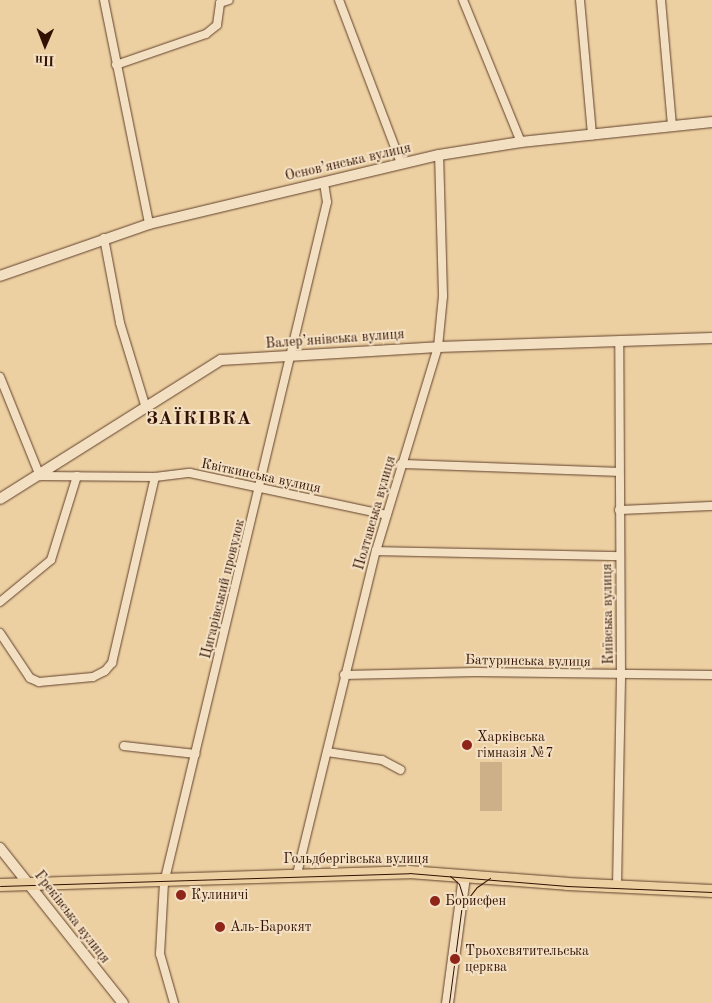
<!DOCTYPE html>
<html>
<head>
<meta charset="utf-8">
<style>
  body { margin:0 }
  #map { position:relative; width:712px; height:1003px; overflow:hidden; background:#edd0a2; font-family:"Old Standard TT",serif }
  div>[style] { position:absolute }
  .green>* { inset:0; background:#cdb087; transform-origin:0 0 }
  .roads { filter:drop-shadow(0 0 1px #61412b) drop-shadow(0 0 1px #61412b) }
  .minor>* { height:8px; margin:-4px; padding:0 4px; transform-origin:4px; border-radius:4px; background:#f3e0c3 }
  .tertiary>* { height:10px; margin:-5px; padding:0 5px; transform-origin:5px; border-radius:5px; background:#f3e0c3 }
  .secondary>* { height:11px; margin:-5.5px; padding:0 5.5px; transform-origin:5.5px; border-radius:5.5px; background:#f3e0c3 }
  .primary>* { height:12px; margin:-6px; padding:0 6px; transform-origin:6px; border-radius:6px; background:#edd0a2 }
  .tram>* { height:1px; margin:-0.5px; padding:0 0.5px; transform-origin:0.5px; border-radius:0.5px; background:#321103 }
  .dots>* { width:14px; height:14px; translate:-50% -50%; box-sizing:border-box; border:2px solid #f3e0c3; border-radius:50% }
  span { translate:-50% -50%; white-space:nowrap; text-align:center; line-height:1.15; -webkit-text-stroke:4px #f3e0c3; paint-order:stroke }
  .street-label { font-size:14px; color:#321103 }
  .poi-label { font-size:14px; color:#321103 }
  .left { translate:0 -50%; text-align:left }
  .district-label { font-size:19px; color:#321103; font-weight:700; letter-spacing:1px }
  .north { position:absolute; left:20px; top:20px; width:50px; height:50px; -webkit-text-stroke:4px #f3e0c3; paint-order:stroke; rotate:181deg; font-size:14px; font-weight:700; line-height:20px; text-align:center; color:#321103 }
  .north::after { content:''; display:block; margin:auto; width:18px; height:22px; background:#321103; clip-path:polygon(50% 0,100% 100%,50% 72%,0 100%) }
</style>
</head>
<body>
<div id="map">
  <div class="green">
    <div style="left:480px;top:762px;width:22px;height:49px"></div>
  </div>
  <div class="roads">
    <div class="minor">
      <div style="left:104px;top:0;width:228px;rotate:78.6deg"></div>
      <div style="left:339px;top:0;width:174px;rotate:69.2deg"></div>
      <div style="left:463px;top:0;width:153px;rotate:67.8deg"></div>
      <div style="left:580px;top:0;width:136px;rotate:84.9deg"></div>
      <div style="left:661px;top:0;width:126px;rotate:85deg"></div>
      <div style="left:116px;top:65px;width:95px;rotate:-19deg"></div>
      <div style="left:206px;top:34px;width:14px;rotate:-39deg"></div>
      <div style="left:217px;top:25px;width:22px;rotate:-82deg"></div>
      <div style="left:220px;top:3px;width:9px;rotate:-18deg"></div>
      <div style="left:104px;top:238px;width:86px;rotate:79.3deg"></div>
      <div style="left:120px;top:323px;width:86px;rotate:73deg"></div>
      <div style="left:0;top:377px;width:107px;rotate:68deg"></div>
      <div style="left:40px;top:476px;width:115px;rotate:0.5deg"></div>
      <div style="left:155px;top:477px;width:35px;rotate:-7deg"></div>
      <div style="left:190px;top:473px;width:201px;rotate:12deg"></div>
      <div style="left:401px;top:464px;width:216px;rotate:2.1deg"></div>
      <div style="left:619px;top:510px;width:93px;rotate:-2.5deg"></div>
      <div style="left:376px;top:551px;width:243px;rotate:1.2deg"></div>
      <div style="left:0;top:602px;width:66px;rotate:-39.5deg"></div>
      <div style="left:51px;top:560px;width:88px;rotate:-72.8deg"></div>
      <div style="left:0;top:633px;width:54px;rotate:56.3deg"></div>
      <div style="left:30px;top:678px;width:10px;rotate:24deg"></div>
      <div style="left:39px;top:682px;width:54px;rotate:-5.3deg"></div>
      <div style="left:93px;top:677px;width:13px;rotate:-27deg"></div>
      <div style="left:105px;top:671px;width:11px;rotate:-49deg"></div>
      <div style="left:112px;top:663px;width:191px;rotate:-77deg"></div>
      <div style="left:344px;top:675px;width:131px;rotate:-1.3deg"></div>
      <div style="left:475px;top:672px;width:237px;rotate:0.7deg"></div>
      <div style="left:124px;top:746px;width:72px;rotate:6.3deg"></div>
      <div style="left:327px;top:752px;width:56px;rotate:8.3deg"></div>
      <div style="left:382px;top:760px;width:21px;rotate:28deg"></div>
      <div style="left:297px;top:874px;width:333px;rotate:-76.3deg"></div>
      <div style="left:376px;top:551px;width:213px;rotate:-73.1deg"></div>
      <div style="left:438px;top:347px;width:51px;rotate:-84.4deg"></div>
      <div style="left:443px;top:296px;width:141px;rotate:-91.6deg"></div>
      <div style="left:617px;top:887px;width:212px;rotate:-88.9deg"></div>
      <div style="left:621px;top:675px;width:334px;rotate:-90.3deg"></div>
      <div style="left:174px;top:1003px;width:51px;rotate:-105.9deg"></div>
      <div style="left:160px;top:954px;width:71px;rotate:-86.8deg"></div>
      <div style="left:164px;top:883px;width:700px;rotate:-76.54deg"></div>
      <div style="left:327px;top:202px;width:20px;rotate:-99deg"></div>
    </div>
    <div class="tertiary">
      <div style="left:0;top:276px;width:158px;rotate:-19.2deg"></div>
      <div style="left:149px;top:224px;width:298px;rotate:-13.4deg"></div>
      <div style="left:439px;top:155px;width:83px;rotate:-9deg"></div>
      <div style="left:521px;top:142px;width:192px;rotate:-6deg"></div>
      <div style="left:0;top:499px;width:261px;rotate:-32.2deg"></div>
      <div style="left:221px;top:360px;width:217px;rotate:-3.4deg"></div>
      <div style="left:438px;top:347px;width:274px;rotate:-1.9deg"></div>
      <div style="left:0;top:848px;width:198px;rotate:51.6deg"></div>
    </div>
    <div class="secondary">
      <div style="left:447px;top:1003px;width:128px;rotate:-82.4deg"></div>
    </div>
    <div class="primary">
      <div style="left:0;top:885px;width:409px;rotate:-1.8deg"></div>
      <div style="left:409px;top:872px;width:158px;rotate:4.3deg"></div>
      <div style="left:567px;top:884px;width:145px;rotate:2.8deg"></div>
    </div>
  </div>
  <div class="tram">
    <div style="left:0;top:886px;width:409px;rotate:-1.8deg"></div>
    <div style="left:409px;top:873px;width:159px;rotate:4.7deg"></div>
    <div style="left:567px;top:886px;width:145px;rotate:2.4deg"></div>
    <div style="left:462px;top:906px;width:24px;rotate:-52deg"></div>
    <div style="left:477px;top:887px;width:16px;rotate:-35deg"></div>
    <div style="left:449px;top:1003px;width:107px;rotate:-82.5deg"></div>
    <div style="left:463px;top:897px;width:14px;rotate:-107deg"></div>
    <div style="left:459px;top:884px;width:12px;rotate:-138deg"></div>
  </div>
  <div class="dots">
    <div style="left:467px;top:745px;background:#8f2418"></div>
    <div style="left:181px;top:895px;background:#8f2418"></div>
    <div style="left:435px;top:901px;background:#8f2418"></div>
    <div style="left:220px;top:927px;background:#8f2418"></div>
    <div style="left:455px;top:959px;background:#8f2418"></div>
  </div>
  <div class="street-label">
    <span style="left:348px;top:162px;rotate:-13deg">Основ’янська вулиця</span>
    <span style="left:335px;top:339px;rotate:-4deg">Валер’янівська вулиця</span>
    <span style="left:261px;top:476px;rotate:12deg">Квіткинська вулиця</span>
    <span style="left:375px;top:513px;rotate:-74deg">Полтавська вулиця</span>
    <span style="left:223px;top:589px;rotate:-76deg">Цигарівський провулок</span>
    <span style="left:608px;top:614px;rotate:-91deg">Київська вулиця</span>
    <span style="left:528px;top:661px;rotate:1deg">Батуринська вулиця</span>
    <span style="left:356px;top:859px">Гольдбергівська вулиця</span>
    <span style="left:72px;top:917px;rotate:52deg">Греківська вулиця</span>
  </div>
  <div class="poi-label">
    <span class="left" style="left:477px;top:745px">Харківська<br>гімназія №7</span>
    <span class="left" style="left:191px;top:895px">Кулиничі</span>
    <span class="left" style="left:445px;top:901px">Борисфен</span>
    <span class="left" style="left:230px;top:927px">Аль-Барокят</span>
    <span class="left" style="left:465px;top:959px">Трьохсвятительська<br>церква</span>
  </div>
  <div class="district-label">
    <span style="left:199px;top:420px">ЗАЇКІВКА</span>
  </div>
  <div class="north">Пн</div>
</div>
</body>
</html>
